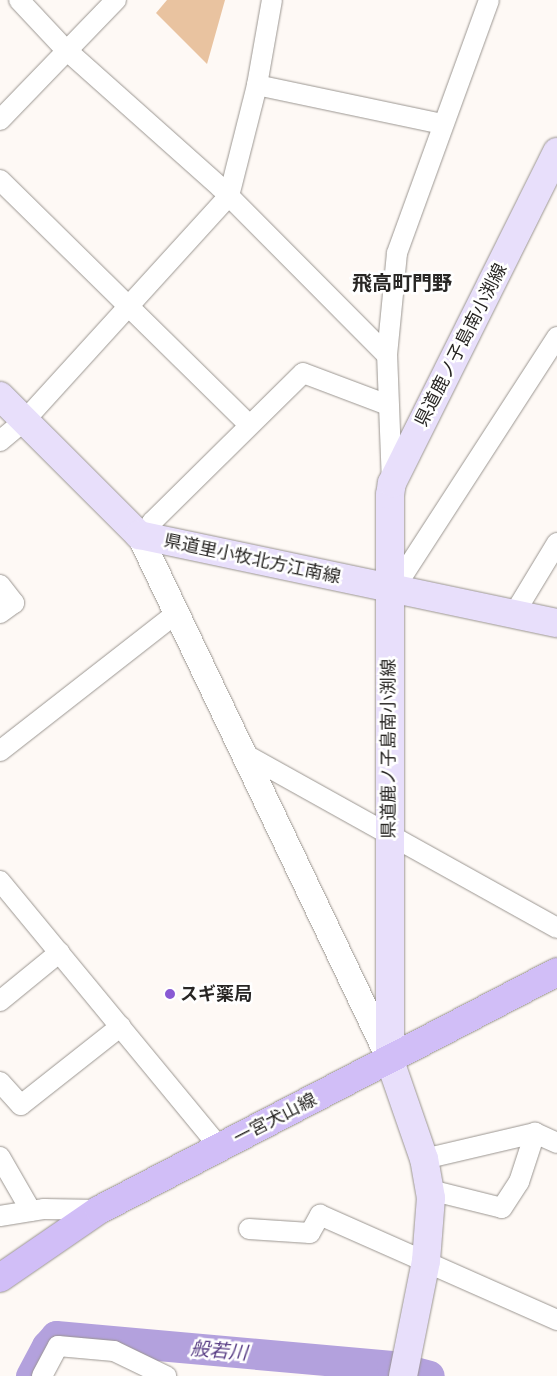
<!DOCTYPE html>
<html>
<head>
<meta charset="utf-8">
<style>
  body { margin:0 }
  #map { position:relative; width:557px; height:1376px; overflow:hidden; background:#fef9f5; font-family:"Space Grotesk","Noto Sans JP",sans-serif }
  div>[style] { position:absolute }
  .green>* { inset:0; background:#e9c3a0 }
  .river>* { height:31px; margin:-15.5px; padding:0 15.5px; transform-origin:15.5px; border-radius:15.5px; background:#b3a1dd }
  .roads { filter:drop-shadow(0 0 1px #9b9691) drop-shadow(0 0 1px #9b9691) }
  .minor>* { height:20px; margin:-10px; padding:0 10px; transform-origin:10px; border-radius:10px; background:#fff }
  .tertiary>* { height:25px; margin:-12.5px; padding:0 12.5px; transform-origin:12.5px; border-radius:12.5px; background:#fff }
  .secondary>* { height:28px; margin:-14px; padding:0 14px; transform-origin:14px; border-radius:14px; background:#e8dffb }
  .primary>* { height:28px; margin:-14px; padding:0 14px; transform-origin:14px; border-radius:14px; background:#d1bef7 }
  .dots>* { width:14px; height:14px; translate:-50% -50%; box-sizing:border-box; border:2px solid #fff; border-radius:50% }
  span { translate:-50% -50%; white-space:nowrap; text-align:center; line-height:1.15; -webkit-text-stroke:5px #fff; paint-order:stroke }
  .street-label { font-size:18px; color:#282624 }
  .poi-label { font-size:18px; color:#282624; font-weight:700 }
  .left { translate:0 -50%; text-align:left }
  .water-label { font-size:19px; color:#563b83; font-style:italic }
  .quarter-label { font-size:20px; color:#282624; font-weight:700 }
</style>
</head>
<body>
<div id="map">
  <div class="green">
    <div style="clip-path:polygon(167px 0,225px 0,207px 64px,156px 13px)"></div>
  </div>
  <div class="river">
    <div style="left:31px;top:1376px;width:34px;rotate:-62deg"></div>
    <div style="left:47px;top:1346px;width:13px;rotate:-48deg"></div>
    <div style="left:56px;top:1336px;width:337px;rotate:5.1deg"></div>
    <div style="left:392px;top:1366px;width:38px;rotate:15deg"></div>
  </div>
  <div class="roads">
    <div class="minor">
      <div style="left:19px;top:0;width:64px;rotate:46.9deg"></div>
      <div style="left:63px;top:47px;width:210px;rotate:41.7deg"></div>
      <div style="left:220px;top:187px;width:237px;rotate:45.2deg"></div>
      <div style="left:257px;top:85px;width:189px;rotate:11.9deg"></div>
      <div style="left:0;top:120px;width:167px;rotate:-46deg"></div>
      <div style="left:0;top:180px;width:349px;rotate:44.5deg"></div>
      <div style="left:0;top:441px;width:33px;rotate:-40deg"></div>
      <div style="left:25px;top:420px;width:303px;rotate:-47.7deg"></div>
      <div style="left:229px;top:196px;width:114px;rotate:-75.8deg"></div>
      <div style="left:257px;top:85px;width:86px;rotate:-80deg"></div>
      <div style="left:392px;top:483px;width:128px;rotate:-92.2deg"></div>
      <div style="left:387px;top:355px;width:102px;rotate:-84.4deg"></div>
      <div style="left:397px;top:253px;width:269px;rotate:-70deg"></div>
      <div style="left:145px;top:536px;width:16px;rotate:-63deg"></div>
      <div style="left:152px;top:522px;width:212px;rotate:-44.6deg"></div>
      <div style="left:303px;top:373px;width:91px;rotate:20.6deg"></div>
      <div style="left:0;top:585px;width:23px;rotate:52deg"></div>
      <div style="left:14px;top:603px;width:17px;rotate:144deg"></div>
      <div style="left:394px;top:589px;width:300px;rotate:-57.1deg"></div>
      <div style="left:514px;top:614px;width:83px;rotate:-58.8deg"></div>
      <div style="left:0;top:751px;width:226px;rotate:-38deg"></div>
      <div style="left:241px;top:752px;width:362px;rotate:29.1deg"></div>
      <div style="left:0;top:881px;width:345px;rotate:50.5deg"></div>
      <div style="left:0;top:1001px;width:77px;rotate:-39.2deg"></div>
      <div style="left:0;top:1082px;width:31px;rotate:48deg"></div>
      <div style="left:21px;top:1105px;width:127px;rotate:-38.3deg"></div>
      <div style="left:0;top:1157px;width:62px;rotate:60.1deg"></div>
      <div style="left:424px;top:1159px;width:114px;rotate:-13.2deg"></div>
      <div style="left:535px;top:1133px;width:24px;rotate:24deg"></div>
      <div style="left:430px;top:1190px;width:74px;rotate:14deg"></div>
      <div style="left:502px;top:1208px;width:31px;rotate:-57deg"></div>
      <div style="left:519px;top:1182px;width:52px;rotate:-71.9deg"></div>
      <div style="left:0;top:1216px;width:45px;rotate:-9deg"></div>
      <div style="left:44px;top:1209px;width:55px;rotate:1deg"></div>
      <div style="left:249px;top:1229px;width:61px;rotate:3.8deg"></div>
      <div style="left:310px;top:1233px;width:21px;rotate:-61deg"></div>
      <div style="left:320px;top:1215px;width:259px;rotate:23.9deg"></div>
      <div style="left:42px;top:1376px;width:34px;rotate:-62deg"></div>
      <div style="left:58px;top:1346px;width:56px;rotate:5.1deg"></div>
      <div style="left:114px;top:1351px;width:58px;rotate:25.7deg"></div>
    </div>
    <div class="tertiary">
      <div style="left:139px;top:535px;width:583px;rotate:64.49deg"></div>
    </div>
    <div class="secondary">
      <div style="left:0;top:396px;width:197px;rotate:45deg"></div>
      <div style="left:139px;top:535px;width:427px;rotate:11.9deg"></div>
      <div style="left:403px;top:1376px;width:117px;rotate:-78.7deg"></div>
      <div style="left:426px;top:1261px;width:63px;rotate:-85.5deg"></div>
      <div style="left:431px;top:1198px;width:40px;rotate:-100deg"></div>
      <div style="left:424px;top:1159px;width:104px;rotate:-109.1deg"></div>
      <div style="left:390px;top:1061px;width:566px;rotate:-90deg"></div>
      <div style="left:390px;top:495px;width:12px;rotate:-81deg"></div>
      <div style="left:392px;top:483px;width:370px;rotate:-63.5deg"></div>
    </div>
    <div class="primary">
      <div style="left:0;top:1278px;width:120px;rotate:-34.5deg"></div>
      <div style="left:99px;top:1210px;width:516px;rotate:-27.46deg"></div>
    </div>
  </div>
  <div class="dots">
    <div style="left:170px;top:994px;background:#895ad4"></div>
  </div>
  <div class="street-label">
    <span style="left:461px;top:345px;rotate:-63deg">県道鹿ノ子島南小渕線</span>
    <span style="left:252px;top:559px;rotate:12deg">県道里小牧北方江南線</span>
    <span style="left:389px;top:749px;rotate:-90deg">県道鹿ノ子島南小渕線</span>
    <span style="left:275px;top:1119px;rotate:-27deg">一宮犬山線</span>
  </div>
  <div class="poi-label">
    <span class="left" style="left:180px;top:994px">スギ薬局</span>
  </div>
  <div class="water-label">
    <span style="left:219px;top:1351px;rotate:5deg">般若川</span>
  </div>
  <div class="quarter-label">
    <span style="left:402px;top:283px">飛高町門野</span>
  </div>
</div>
</body>
</html>
